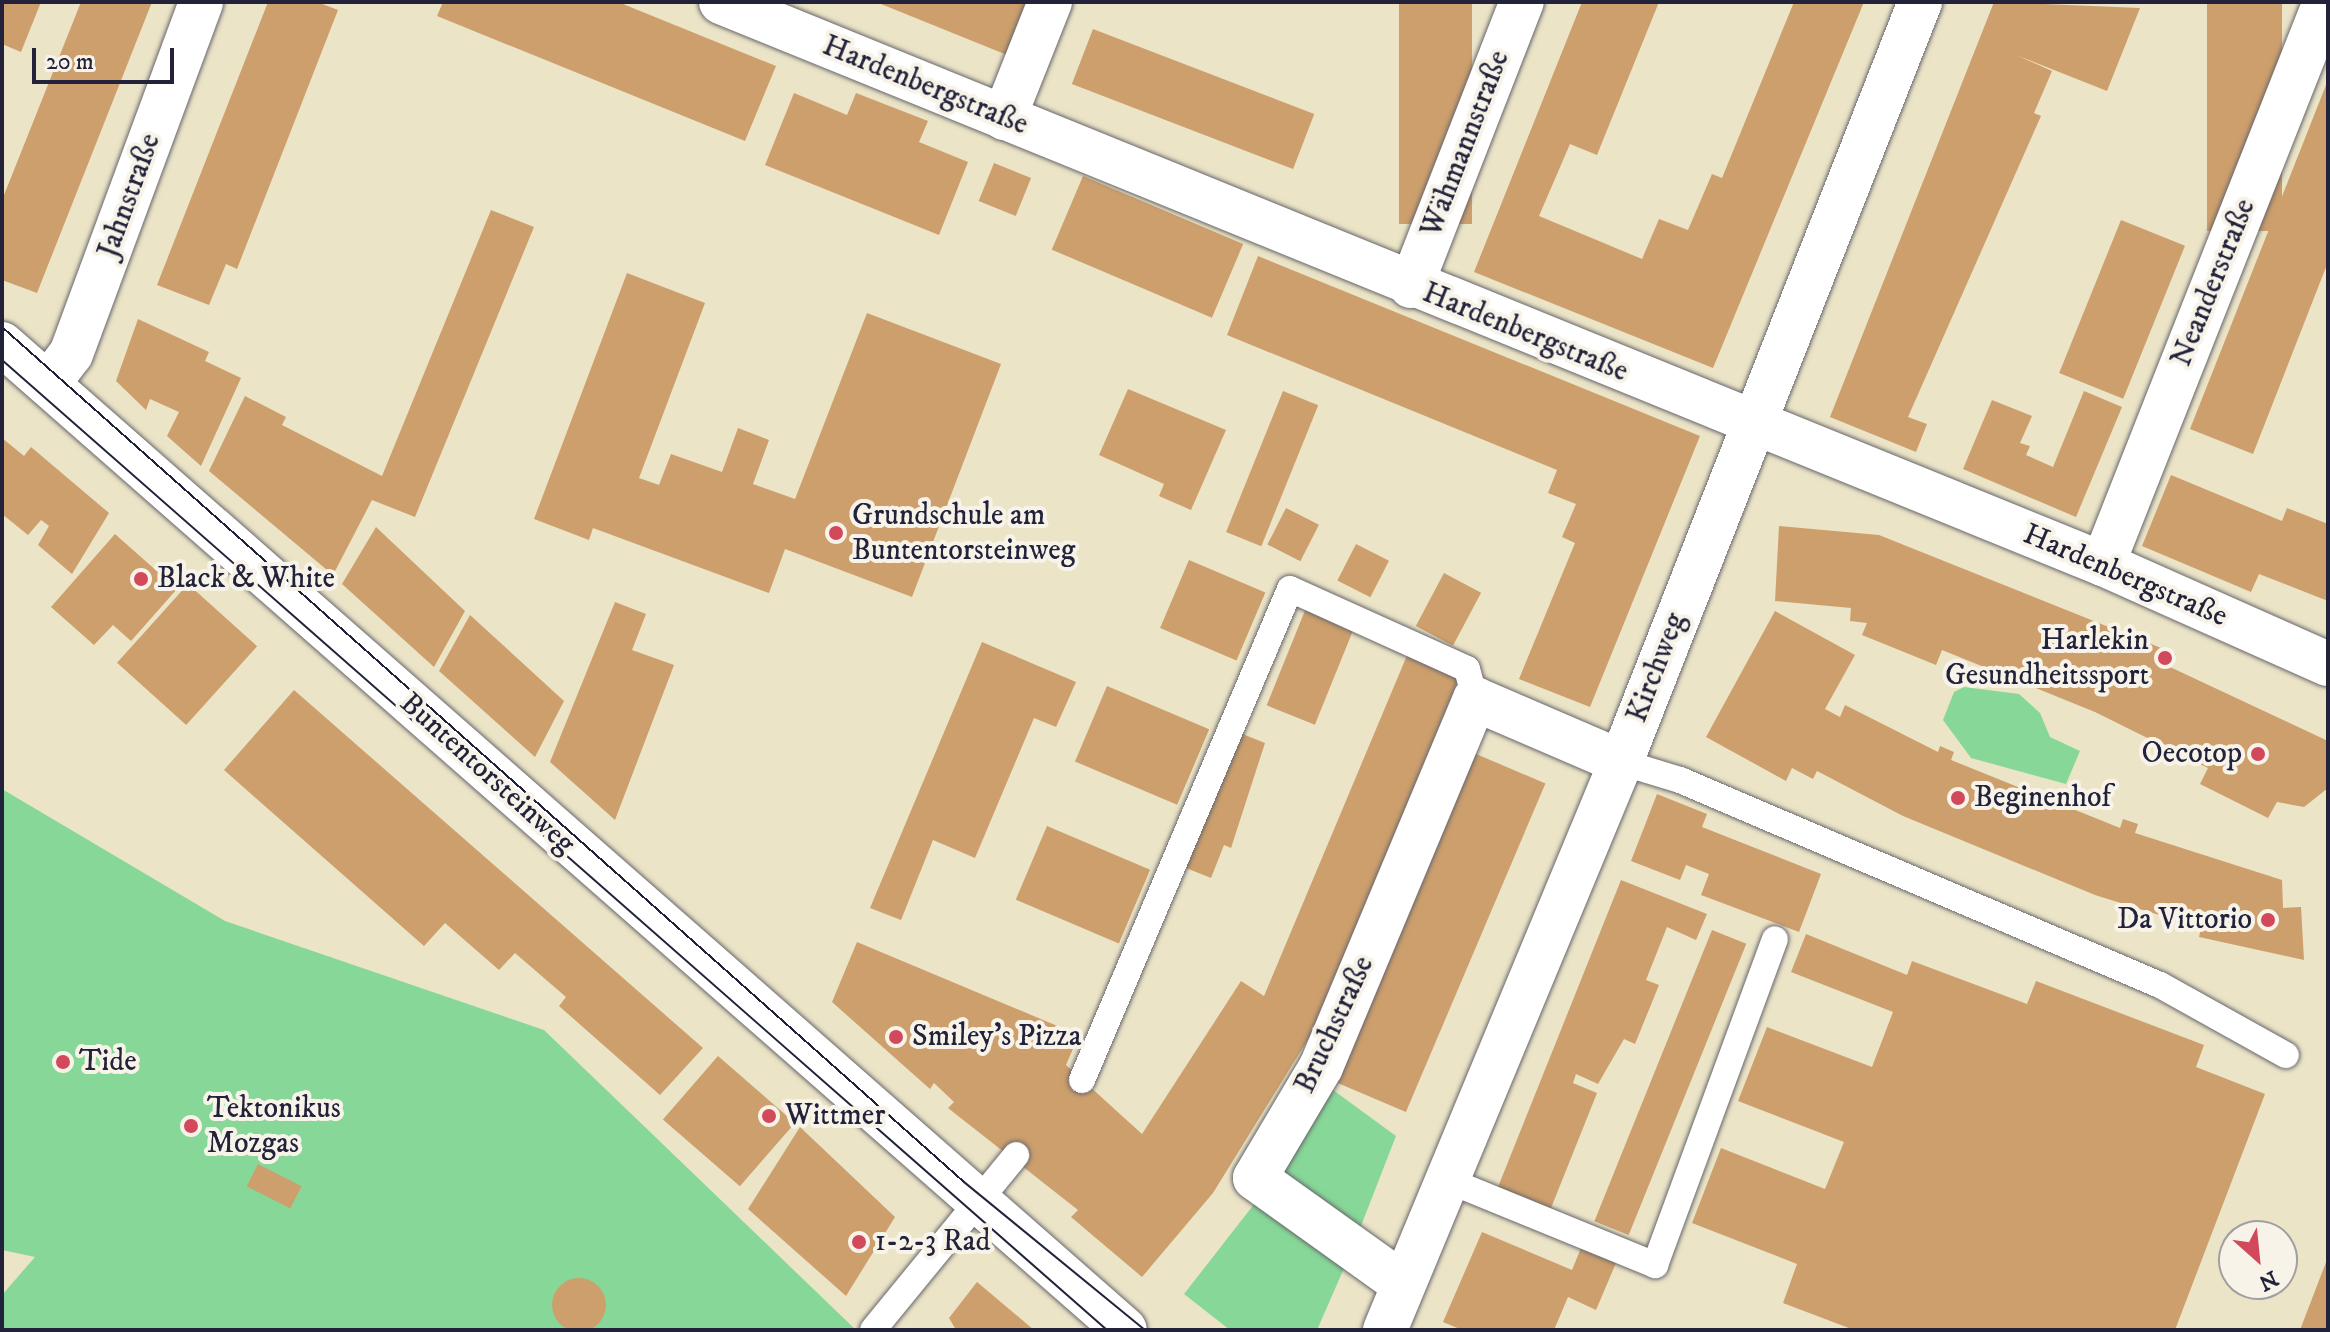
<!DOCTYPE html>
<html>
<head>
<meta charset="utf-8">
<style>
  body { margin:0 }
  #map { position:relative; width:2330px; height:1332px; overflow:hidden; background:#ebe4c7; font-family:"IM FELL DW Pica",serif }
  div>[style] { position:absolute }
  .green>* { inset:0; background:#87d898 }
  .building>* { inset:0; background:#cd9f6d; transform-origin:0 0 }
  .round { border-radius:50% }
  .roads { filter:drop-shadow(0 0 2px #68666c) drop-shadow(0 0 2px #68666c) }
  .service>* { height:26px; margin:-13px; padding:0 13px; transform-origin:13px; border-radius:13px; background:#fff }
  .minor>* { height:44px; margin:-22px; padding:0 22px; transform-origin:22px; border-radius:22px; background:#fff }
  .tram>* { height:2px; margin:-1px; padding:0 1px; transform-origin:1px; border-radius:1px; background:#22223b }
  .dots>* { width:22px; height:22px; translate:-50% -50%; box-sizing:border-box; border:4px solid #f7f3e8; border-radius:50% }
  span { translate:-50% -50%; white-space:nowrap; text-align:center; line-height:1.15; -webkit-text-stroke:8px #f7f3e8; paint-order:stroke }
  .street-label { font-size:30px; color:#22223b }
  .poi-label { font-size:30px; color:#22223b }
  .left { translate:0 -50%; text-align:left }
  .right { translate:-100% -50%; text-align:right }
  .frame { position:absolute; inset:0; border:4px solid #22223b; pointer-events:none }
  .north { position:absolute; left:2218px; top:1220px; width:80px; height:80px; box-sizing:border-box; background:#f7f3e8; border:2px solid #a29fa3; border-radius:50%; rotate:153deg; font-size:22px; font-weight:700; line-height:32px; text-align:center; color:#22223b }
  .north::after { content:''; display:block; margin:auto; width:28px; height:36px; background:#d1495b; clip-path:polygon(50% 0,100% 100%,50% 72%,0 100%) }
  .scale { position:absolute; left:32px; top:48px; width:142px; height:36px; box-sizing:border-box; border:4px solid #22223b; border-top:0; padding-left:10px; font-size:24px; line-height:28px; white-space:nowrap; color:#22223b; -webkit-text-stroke:6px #f7f3e8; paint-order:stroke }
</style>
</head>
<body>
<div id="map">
  <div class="green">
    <div style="clip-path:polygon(1964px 687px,2019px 694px,2040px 713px,2050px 737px,2080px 751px,2066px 784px,1971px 758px,1943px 720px,1954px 692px)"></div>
    <div style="clip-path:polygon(2px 789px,225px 921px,544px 1030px,856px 1330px,2px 1330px,2px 1295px,35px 1257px,2px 1250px)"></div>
    <div style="clip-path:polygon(1333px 1090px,1396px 1136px,1359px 1231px,1279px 1176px)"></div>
    <div style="clip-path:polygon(1255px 1203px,1345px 1266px,1317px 1330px,1230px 1330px,1184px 1294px)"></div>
  </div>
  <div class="building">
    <div style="clip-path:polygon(2px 2px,41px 2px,21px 52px,2px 44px)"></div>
    <div style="clip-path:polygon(81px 2px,152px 2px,37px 293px,2px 280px,2px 200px)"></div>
    <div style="clip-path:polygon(268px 2px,317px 2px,338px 10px,237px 269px,226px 264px,209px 305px,157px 285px)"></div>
    <div style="clip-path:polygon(443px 2px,618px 2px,776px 66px,745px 141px,437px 16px)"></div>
    <div style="clip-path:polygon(876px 2px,1033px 2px,1012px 57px)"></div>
    <div style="left:1399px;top:2px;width:73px;height:222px"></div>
    <div style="clip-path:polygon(1582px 2px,1659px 2px,1597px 155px,1570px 144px,1539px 216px,1642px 259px,1659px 219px,1688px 230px,1712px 174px,1722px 178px,1794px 2px,1864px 2px,1713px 368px,1474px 272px)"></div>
    <div style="clip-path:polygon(1994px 2px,2140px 8px,2107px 91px,2016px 55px,2052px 71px,2034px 113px,2041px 116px,1908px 417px,1927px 424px,1916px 452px,1830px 417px)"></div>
    <div style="left:2207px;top:2px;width:75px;height:229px"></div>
    <div style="left:1093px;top:29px;width:237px;height:59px;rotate:21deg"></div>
    <div style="clip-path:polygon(2328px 80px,2328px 262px,2253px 454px,2190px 429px)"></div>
    <div style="clip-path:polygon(794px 93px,847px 115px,856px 93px,928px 121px,919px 142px,968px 162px,939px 235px,765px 165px)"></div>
    <div style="left:994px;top:163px;width:40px;height:41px;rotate:22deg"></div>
    <div style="left:1083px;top:176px;width:174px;height:80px;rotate:23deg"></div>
    <div style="clip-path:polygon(491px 210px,534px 227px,415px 517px,372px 500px,333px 575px,209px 471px,245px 396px,286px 417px,282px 425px,382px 476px)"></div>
    <div style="left:2121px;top:220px;width:69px;height:165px;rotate:22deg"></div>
    <div style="clip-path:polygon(1258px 256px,1700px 436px,1590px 707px,1519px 679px,1575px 543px,1562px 537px,1576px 504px,1548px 493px,1557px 470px,1227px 335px)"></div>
    <div style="clip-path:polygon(627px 273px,705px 303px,639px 478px,659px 485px,671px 454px,722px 472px,738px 428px,769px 440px,753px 484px,795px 499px,867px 313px,1001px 364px,912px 597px,785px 549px,769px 593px,593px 528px,589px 540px,534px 519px)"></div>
    <div style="clip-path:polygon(138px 319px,209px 352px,205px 361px,241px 378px,201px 466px,167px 436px,179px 412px,150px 399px,146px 410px,116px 381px)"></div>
    <div style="clip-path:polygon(1128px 389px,1226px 430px,1191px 510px,1159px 496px,1164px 484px,1099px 455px)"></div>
    <div style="left:1283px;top:391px;width:38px;height:152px;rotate:22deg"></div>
    <div style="clip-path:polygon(2084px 391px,2122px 407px,2076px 517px,1963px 469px,1992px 400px,2032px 416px,2020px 443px,2030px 446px,2026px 455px,2053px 467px)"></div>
    <div style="clip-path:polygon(2px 438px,24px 456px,31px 447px,109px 513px,72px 574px,38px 545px,49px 526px,41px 520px,28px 535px,2px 514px)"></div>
    <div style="clip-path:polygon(2171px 475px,2282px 521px,2287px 508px,2328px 524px,2328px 601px,2259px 574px,2251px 592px,2142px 546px)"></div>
    <div style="left:1286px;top:508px;width:37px;height:41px;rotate:27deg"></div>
    <div style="clip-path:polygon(1779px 526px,1879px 535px,2176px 654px,2170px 667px,2328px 741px,2328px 788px,2304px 807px,2277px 802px,2268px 818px,2200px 784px,2208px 768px,2095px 712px,1942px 650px,1936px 665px,1862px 635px,1867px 623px,1850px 621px,1851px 608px,1775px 601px)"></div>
    <div style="clip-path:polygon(376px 527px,465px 611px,434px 667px,342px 584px)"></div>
    <div style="clip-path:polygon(115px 534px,177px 589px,131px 641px,113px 625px,94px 645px,51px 607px)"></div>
    <div style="left:1356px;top:544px;width:37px;height:41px;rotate:27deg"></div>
    <div style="left:1189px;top:560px;width:83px;height:74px;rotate:23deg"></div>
    <div style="left:1444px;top:573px;width:42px;height:60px;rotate:28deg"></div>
    <div style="left:188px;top:584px;width:93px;height:106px;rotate:42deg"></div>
    <div style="clip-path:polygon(615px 602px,646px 614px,632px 650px,674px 665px,615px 820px,550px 762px)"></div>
    <div style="left:1306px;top:608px;width:52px;height:105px;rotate:22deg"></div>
    <div style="clip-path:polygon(1775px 611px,1855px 655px,1825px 709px,1840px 717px,1845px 705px,1938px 752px,1940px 746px,1954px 752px,1951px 760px,2120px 828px,2123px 819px,2138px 824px,2135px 833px,2282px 880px,2283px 908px,2301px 907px,2304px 960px,2199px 937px,2201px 928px,2095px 895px,1903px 816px,1817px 771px,1813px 779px,1792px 768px,1786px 781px,1706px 737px)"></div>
    <div style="clip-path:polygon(470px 615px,564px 701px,535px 757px,439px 671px)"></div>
    <div style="clip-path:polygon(982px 642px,1076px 682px,1056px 727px,1034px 718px,975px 858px,933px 840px,901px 920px,870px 908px)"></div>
    <div style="clip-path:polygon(1408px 653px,1461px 674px,1315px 1028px,1213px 1193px,1142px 1277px,1071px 1217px,1078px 1210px,948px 1108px,954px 1102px,934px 1083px,930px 1089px,832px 1002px,857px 942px,1079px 1035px,1066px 1065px,1142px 1134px,1241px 981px,1264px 996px)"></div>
    <div style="left:1107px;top:686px;width:111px;height:82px;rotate:23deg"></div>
    <div style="clip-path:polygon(294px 690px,703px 1048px,660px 1095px,559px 1006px,566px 997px,515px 953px,499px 970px,445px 923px,424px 946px,224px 770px)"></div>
    <div style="clip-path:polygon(1240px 733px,1265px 743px,1231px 848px,1224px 845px,1211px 878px,1186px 868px)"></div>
    <div style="left:1469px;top:751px;width:83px;height:357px;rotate:23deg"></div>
    <div style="clip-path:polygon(1657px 794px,1707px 814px,1702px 827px,1821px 874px,1799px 932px,1701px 895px,1709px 874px,1686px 865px,1680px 880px,1631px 861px)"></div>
    <div style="left:1047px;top:826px;width:112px;height:80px;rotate:23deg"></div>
    <div style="clip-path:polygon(1621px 880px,1707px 914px,1696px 940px,1667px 927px,1646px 980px,1659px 985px,1635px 1044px,1624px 1039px,1598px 1084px,1576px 1074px,1573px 1083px,1597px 1093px,1551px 1208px,1498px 1187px)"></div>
    <div style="left:1712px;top:930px;width:37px;height:314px;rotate:22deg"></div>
    <div style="clip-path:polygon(1806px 934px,1907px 975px,1912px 961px,2027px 1004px,2036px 981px,2204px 1045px,2196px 1067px,2265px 1094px,2175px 1330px,1854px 1330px,1783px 1303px,1797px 1264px,1692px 1223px,1721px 1148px,1825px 1189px,1844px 1142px,1738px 1101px,1767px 1027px,1872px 1067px,1893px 1012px,1791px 972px)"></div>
    <div style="left:718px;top:1056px;width:102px;height:84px;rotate:41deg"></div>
    <div style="clip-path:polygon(800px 1127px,895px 1217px,846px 1296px,748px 1209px)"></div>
    <div style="left:258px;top:1164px;width:49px;height:25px;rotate:27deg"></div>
    <div style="clip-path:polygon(1482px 1232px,1572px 1270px,1581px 1248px,1616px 1263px,1596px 1310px,1568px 1297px,1554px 1330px,1462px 1330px,1443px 1322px)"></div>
    <div style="clip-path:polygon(2328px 1257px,2328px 1330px,2300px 1330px)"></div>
    <div class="round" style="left:552px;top:1278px;width:54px;height:54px"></div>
    <div style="clip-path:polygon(977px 1282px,1034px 1330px,956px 1330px,949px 1318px)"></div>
  </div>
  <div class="roads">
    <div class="service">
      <div style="left:1621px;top:762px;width:62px;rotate:17deg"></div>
      <div style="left:1680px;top:780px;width:522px;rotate:23.13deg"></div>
      <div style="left:2160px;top:985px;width:144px;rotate:29.1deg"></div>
      <div style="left:1082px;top:1080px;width:533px;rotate:-67.04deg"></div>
      <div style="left:1290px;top:589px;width:194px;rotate:24.3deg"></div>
      <div style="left:1467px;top:669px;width:31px;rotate:75deg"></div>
      <div style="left:1447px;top:1180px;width:225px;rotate:22.2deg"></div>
      <div style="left:1655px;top:1265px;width:347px;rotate:-69.8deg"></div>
      <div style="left:873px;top:1330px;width:226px;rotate:-50.7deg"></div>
    </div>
    <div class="minor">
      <div style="left:721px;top:2px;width:1492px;rotate:22.13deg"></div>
      <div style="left:2103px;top:564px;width:246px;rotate:24deg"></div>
      <div style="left:1004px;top:118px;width:125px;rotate:-68.4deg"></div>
      <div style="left:1411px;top:286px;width:305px;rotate:-68.7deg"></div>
      <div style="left:2px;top:344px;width:1494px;rotate:41.28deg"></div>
      <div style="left:48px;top:384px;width:38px;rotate:-53deg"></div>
      <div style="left:71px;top:354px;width:375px;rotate:-69.7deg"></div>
      <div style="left:2103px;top:564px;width:604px;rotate:-68.45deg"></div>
      <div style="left:1403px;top:1284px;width:182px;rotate:-144.4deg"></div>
      <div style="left:1255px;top:1178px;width:129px;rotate:-59.3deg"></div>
      <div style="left:1321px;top:1067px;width:399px;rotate:-67.3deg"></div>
      <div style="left:1475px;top:699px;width:159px;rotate:23.3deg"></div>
      <div style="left:1385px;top:1330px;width:615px;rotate:-67.44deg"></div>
      <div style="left:1621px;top:762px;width:817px;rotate:-68.52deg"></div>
    </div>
  </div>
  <div class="tram">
    <div style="left:2px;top:327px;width:1287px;rotate:41.63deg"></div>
    <div style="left:964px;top:1182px;width:234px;rotate:39.3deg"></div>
    <div style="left:2px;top:360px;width:1470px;rotate:41.28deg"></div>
  </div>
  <div class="dots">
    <div style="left:836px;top:533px;background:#d1495b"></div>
    <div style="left:141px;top:579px;background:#d1495b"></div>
    <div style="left:2165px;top:658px;background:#d1495b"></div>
    <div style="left:2258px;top:754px;background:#d1495b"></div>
    <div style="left:1958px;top:798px;background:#d1495b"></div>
    <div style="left:2268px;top:920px;background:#d1495b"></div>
    <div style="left:896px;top:1037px;background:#d1495b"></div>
    <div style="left:63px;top:1062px;background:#d1495b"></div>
    <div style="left:769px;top:1116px;background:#d1495b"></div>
    <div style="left:191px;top:1126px;background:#d1495b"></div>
    <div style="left:859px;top:1242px;background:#d1495b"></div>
  </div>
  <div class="street-label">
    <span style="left:925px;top:86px;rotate:22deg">Hardenbergstraße</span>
    <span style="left:1466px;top:144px;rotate:-69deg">Wähmannstraße</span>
    <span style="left:130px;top:196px;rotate:-70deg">Jahnstraße</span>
    <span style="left:2214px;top:283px;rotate:-68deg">Neanderstraße</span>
    <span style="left:1525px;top:333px;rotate:22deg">Hardenbergstraße</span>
    <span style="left:2125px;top:576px;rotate:23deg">Hardenbergstraße</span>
    <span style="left:1657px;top:668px;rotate:-69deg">Kirchweg</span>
    <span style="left:487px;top:774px;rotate:42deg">Buntentorsteinweg</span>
    <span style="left:1335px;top:1025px;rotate:-65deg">Bruchstraße</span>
  </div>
  <div class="poi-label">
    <span class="left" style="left:852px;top:533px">Grundschule am<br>Buntentorsteinweg</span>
    <span class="left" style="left:157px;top:579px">Black &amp; White</span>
    <span class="right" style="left:2149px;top:658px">Harlekin<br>Gesundheitssport</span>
    <span class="right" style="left:2242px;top:754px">Oecotop</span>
    <span class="left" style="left:1974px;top:798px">Beginenhof</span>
    <span class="right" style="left:2252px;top:920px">Da Vittorio</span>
    <span class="left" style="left:912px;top:1037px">Smiley's Pizza</span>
    <span class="left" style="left:79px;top:1062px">Tide</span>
    <span class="left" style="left:207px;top:1126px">Tektonikus<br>Mozgas</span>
    <span class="left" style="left:785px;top:1116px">Wittmer</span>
    <span class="left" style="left:875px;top:1242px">1-2-3 Rad</span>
  </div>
  <div class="frame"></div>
  <div class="north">N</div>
  <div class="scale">20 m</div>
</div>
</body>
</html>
